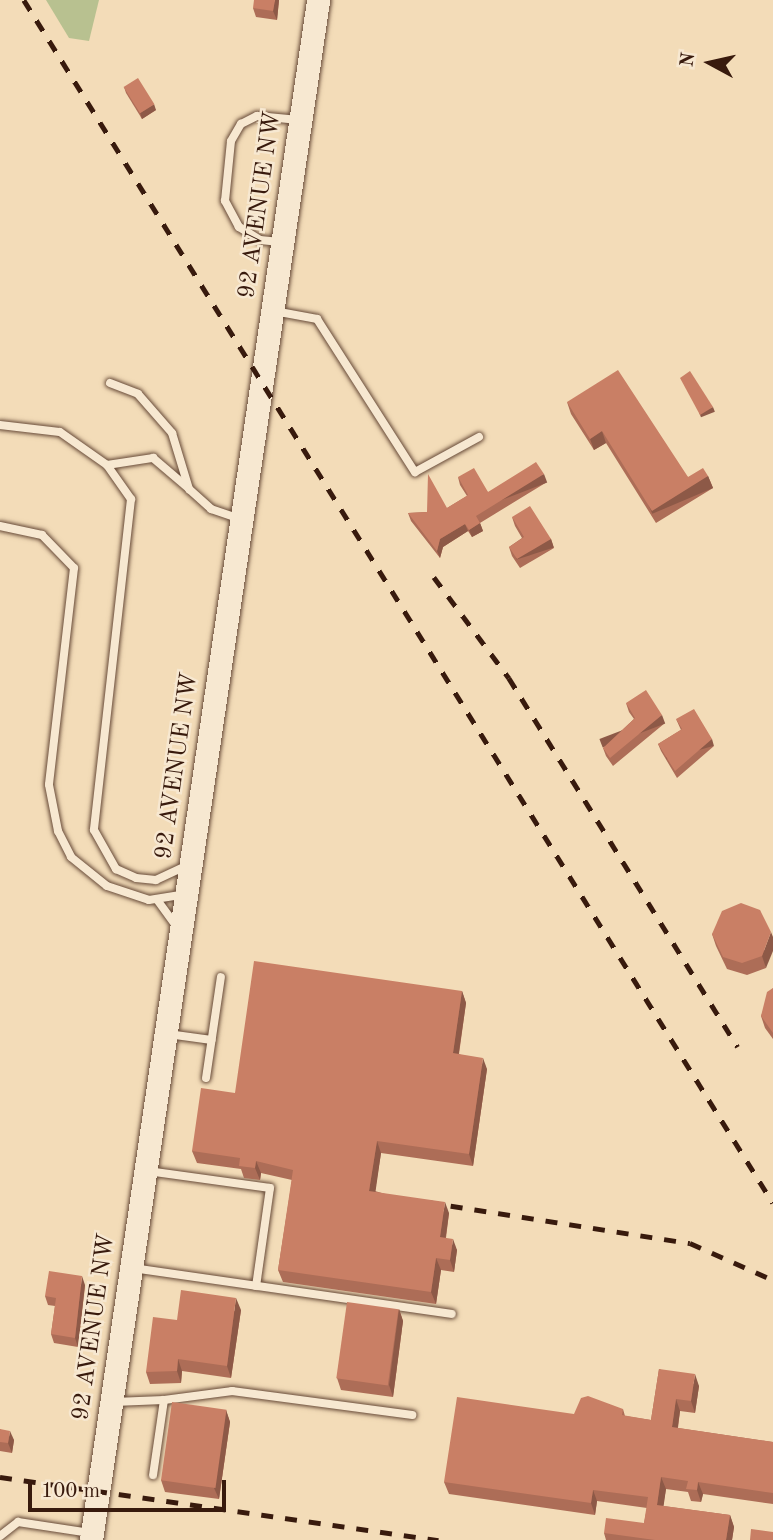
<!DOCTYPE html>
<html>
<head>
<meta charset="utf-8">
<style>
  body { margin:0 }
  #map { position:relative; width:773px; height:1540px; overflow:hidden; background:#f3dcb8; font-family:"Old Standard TT",serif }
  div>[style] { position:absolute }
  .green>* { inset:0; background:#b8c190 }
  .roads { filter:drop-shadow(0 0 2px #674a38) drop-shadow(0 0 2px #674a38) }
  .service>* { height:8px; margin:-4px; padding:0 4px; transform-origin:4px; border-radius:4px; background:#f7e8d1 }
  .secondary>* { height:23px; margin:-11.5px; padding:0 11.5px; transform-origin:11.5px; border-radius:11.5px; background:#f7e8d1 }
  .rail>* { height:4.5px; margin-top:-2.25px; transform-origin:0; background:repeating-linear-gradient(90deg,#381a0d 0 12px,transparent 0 24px) }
  .wall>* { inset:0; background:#ad6d57 }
  .shaded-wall>* { inset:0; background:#8d5947; transform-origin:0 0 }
  .building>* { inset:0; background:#c97f65; transform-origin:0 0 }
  span { translate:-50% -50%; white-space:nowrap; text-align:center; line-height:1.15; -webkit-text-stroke:5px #f7e8d1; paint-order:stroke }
  .street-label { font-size:24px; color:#381a0d }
  .north { position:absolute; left:675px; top:28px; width:70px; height:70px; -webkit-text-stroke:5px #f7e8d1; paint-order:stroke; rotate:278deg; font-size:19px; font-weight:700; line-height:28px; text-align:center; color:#381a0d }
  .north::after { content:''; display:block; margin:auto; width:24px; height:32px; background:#381a0d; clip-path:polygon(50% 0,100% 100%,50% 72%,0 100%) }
  .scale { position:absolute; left:28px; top:1480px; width:198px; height:32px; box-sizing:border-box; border:4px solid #381a0d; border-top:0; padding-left:9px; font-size:21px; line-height:24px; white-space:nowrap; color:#381a0d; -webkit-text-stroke:5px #f7e8d1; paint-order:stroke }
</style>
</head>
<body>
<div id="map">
  <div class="green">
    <div style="clip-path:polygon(46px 0,99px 0,89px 41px,69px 38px)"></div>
  </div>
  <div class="roads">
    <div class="service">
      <div style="left:280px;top:242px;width:20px;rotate:-174deg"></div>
      <div style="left:260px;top:240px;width:25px;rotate:-148deg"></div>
      <div style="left:239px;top:227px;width:30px;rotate:-118deg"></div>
      <div style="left:225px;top:201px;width:60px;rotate:-84.3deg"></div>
      <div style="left:231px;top:141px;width:20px;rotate:-60deg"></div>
      <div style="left:241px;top:124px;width:18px;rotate:-27deg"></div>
      <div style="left:257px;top:116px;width:42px;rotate:5.4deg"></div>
      <div style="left:274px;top:311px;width:44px;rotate:10.5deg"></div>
      <div style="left:317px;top:319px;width:182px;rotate:57.4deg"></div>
      <div style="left:415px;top:472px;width:73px;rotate:-28.7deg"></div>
      <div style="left:110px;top:383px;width:30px;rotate:21deg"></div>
      <div style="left:138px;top:394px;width:52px;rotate:48.9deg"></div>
      <div style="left:172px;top:433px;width:59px;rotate:73.1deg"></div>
      <div style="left:189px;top:489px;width:30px;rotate:42deg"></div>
      <div style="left:211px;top:509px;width:31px;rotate:19deg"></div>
      <div style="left:0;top:425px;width:60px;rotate:6.7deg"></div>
      <div style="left:60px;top:432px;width:57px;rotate:35.1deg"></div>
      <div style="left:107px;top:465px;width:42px;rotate:54.8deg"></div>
      <div style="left:131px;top:499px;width:333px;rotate:96.4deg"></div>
      <div style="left:94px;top:830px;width:45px;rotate:60.6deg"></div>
      <div style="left:116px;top:869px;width:22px;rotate:24deg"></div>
      <div style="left:136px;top:878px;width:20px;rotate:6deg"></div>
      <div style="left:156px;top:880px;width:31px;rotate:-25deg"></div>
      <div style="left:107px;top:465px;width:47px;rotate:-8.7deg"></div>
      <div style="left:153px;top:458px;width:45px;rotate:40.5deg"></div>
      <div style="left:0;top:526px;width:43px;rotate:12.1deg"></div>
      <div style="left:42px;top:535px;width:46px;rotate:45.9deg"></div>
      <div style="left:74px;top:568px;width:218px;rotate:96.6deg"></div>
      <div style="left:49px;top:785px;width:47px;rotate:78.9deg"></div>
      <div style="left:58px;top:831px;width:29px;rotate:63deg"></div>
      <div style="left:71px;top:857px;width:46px;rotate:38.9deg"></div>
      <div style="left:107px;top:886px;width:44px;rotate:18.4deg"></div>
      <div style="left:149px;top:900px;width:30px;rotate:-9deg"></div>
      <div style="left:158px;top:901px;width:29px;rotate:54deg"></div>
      <div style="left:168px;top:1034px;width:44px;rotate:7.8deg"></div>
      <div style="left:206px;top:1078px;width:102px;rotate:-81.6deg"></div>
      <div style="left:148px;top:1171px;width:123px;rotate:7.9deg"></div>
      <div style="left:270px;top:1188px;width:99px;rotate:98.1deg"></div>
      <div style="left:133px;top:1268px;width:322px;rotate:8.2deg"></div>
      <div style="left:164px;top:1400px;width:69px;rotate:-7.5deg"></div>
      <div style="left:232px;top:1391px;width:182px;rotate:7.6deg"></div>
      <div style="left:114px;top:1402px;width:50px;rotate:-2.3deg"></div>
      <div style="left:164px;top:1400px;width:76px;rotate:98.3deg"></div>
      <div style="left:0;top:1536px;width:23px;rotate:-38deg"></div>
      <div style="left:18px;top:1522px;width:73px;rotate:8.7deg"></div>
    </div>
    <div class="secondary">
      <div style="left:91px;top:1540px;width:1557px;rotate:-81.61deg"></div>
    </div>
  </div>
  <div class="rail">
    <div style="left:24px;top:0;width:1417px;rotate:58.09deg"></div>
    <div style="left:434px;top:577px;width:126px;rotate:53.4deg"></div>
    <div style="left:509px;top:678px;width:434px;rotate:58.2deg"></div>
    <div style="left:427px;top:1202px;width:266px;rotate:8.9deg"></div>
    <div style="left:690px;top:1243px;width:91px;rotate:24deg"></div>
    <div style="left:0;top:1477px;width:443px;rotate:8.2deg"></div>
  </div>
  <div class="wall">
    <div style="clip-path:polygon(279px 0,277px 20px,256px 17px,253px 8px)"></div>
    <div style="clip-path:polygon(124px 87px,156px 110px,142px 119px,126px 93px)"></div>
    <div style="clip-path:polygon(567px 402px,688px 477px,708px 476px,713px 488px,656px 523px,606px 443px,594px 450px,571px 414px)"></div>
    <div style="clip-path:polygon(458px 477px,488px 492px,547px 482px,480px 523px,483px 531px,472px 537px,468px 531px,443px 547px,440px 558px,411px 521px,408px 513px,427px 512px,447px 508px,467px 496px,460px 485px)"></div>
    <div style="clip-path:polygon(512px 517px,551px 539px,554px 548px,520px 568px,512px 556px,509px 547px,522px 538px,515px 526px)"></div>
    <div style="clip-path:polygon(626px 703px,665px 723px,613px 766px,606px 756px,603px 748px,634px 719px,629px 712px)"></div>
    <div style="clip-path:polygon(676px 719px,714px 746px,677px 778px,661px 751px,658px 744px,681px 730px)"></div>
    <div style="clip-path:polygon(760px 910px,766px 968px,747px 975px,727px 969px,716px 946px,712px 934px)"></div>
    <div style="clip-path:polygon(773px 988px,773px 1039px,765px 1028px,761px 1016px)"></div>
    <div style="clip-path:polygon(462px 991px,466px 1003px,459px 1054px,487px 1069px,473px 1166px,381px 1153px,375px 1191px,449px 1213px,446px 1238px,457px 1250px,454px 1272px,441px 1270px,436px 1304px,283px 1282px,278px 1270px,292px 1180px,261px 1173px,260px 1180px,244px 1178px,241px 1169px,197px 1163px,192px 1151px,235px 1093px)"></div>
    <div style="clip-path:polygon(85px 1285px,78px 1347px,54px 1343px,51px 1334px,55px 1306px,48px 1305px,45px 1296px)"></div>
    <div style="clip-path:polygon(399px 1309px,403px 1321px,393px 1397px,341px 1390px,337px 1378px)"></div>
    <div style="clip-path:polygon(241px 1310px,231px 1378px,182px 1371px,181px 1383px,150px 1384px,146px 1372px,177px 1320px)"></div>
    <div style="clip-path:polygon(659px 1369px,699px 1386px,695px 1413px,680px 1411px,678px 1428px,773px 1442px,773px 1504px,703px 1494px,701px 1502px,691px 1501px,688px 1492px,666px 1489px,663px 1506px,730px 1515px,734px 1527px,732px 1540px,606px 1540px,604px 1533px,644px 1523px,647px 1508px,597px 1501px,595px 1515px,449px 1494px,444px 1482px,574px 1414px,623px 1409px,625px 1416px,651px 1420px)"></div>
    <div style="clip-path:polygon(226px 1410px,230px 1422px,219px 1499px,165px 1492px,161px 1480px)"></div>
    <div style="clip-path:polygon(0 1429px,14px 1440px,12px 1453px,0 1451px)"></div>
  </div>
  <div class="shaded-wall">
    <div style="clip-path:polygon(275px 0,279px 0,277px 20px,273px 11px)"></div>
    <div style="clip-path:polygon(154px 104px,156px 110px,142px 119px,140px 113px)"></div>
    <div style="left:713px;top:407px;width:5px;height:15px;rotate:68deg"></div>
    <div style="clip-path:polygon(602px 431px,606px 443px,594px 450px,590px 439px)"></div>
    <div style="left:544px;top:474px;width:9px;height:80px;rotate:69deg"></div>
    <div style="left:708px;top:476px;width:13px;height:66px;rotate:67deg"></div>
    <div style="clip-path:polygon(480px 523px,483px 531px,472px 537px,469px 530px)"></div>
    <div style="clip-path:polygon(465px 524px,468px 531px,443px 547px,440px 558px,437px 551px,440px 539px)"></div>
    <div style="left:551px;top:539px;width:9px;height:39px;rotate:72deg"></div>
    <div style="left:662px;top:715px;width:9px;height:67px;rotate:69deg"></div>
    <div style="left:712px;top:739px;width:7px;height:49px;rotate:74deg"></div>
    <div style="clip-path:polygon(771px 932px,773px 937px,773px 951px,766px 968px,762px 956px)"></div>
    <div style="clip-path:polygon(462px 991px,466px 1003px,457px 1065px,453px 1053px)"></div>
    <div style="clip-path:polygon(483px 1058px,487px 1069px,473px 1166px,469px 1154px)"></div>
    <div style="clip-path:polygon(377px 1141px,381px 1153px,374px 1202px,369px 1191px)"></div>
    <div style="clip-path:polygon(256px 1161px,261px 1173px,260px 1180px,255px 1168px)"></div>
    <div style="clip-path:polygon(445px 1202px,449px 1213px,444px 1249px,440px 1237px)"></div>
    <div style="clip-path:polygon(453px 1239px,457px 1250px,454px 1272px,450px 1260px)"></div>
    <div style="clip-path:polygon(436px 1258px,441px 1270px,436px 1304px,431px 1292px)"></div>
    <div style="clip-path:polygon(82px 1276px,85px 1285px,78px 1347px,75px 1338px)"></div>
    <div style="clip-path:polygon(236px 1298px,241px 1310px,231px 1378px,227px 1366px)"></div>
    <div style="clip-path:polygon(399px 1309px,403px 1321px,393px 1397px,389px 1385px)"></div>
    <div style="clip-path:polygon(178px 1359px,182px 1371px,181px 1383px,177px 1371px)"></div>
    <div style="clip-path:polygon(695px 1374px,699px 1386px,695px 1413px,691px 1401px)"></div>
    <div style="clip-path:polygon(676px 1399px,680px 1411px,676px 1439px,672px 1427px)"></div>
    <div style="clip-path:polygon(226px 1410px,230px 1422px,219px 1499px,214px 1488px)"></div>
    <div style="clip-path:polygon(10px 1431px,14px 1440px,12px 1453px,8px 1443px)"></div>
    <div style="clip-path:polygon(661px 1477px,666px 1489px,662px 1517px,657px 1505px)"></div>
    <div style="clip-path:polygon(698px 1482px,703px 1494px,701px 1502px,697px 1490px)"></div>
    <div style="clip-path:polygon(593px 1490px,597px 1501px,595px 1515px,591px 1503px)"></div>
    <div style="clip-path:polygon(730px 1515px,734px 1527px,732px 1540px,726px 1540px)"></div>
  </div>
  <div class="building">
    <div style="clip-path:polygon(254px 0,275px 0,273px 11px,253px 8px)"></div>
    <div style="left:138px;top:78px;width:31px;height:17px;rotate:58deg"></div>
    <div style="clip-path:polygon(618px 370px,688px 477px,703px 468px,708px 476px,652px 511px,602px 431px,590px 439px,567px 402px)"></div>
    <div style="clip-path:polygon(690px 371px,713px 407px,700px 415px,680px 378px)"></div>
    <div style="clip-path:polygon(536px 462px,544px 474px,476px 516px,480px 523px,469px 530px,465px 524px,440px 539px,437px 551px,408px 513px,427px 512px,428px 474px,447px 508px,468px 495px,458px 477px,474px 468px,488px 492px)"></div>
    <div style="clip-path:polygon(530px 506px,551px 539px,517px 559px,509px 547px,524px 537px,512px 517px)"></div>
    <div style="clip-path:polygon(646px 690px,662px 715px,610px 758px,603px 748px,635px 718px,626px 703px)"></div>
    <div style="clip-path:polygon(694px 709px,712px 739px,675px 771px,658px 744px,682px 729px,676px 719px)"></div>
    <div style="clip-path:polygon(741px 903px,760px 910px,771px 932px,762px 956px,742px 963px,723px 957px,712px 934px,722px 911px)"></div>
    <div style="clip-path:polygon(254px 961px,462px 991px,453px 1053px,483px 1058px,469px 1154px,377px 1141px,369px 1191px,445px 1202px,440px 1237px,453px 1239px,450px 1260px,436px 1258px,431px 1292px,278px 1270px,293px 1170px,256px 1161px,255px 1168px,239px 1166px,240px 1158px,192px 1151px,201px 1088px,235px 1093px)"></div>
    <div style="clip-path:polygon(773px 988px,773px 1033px,761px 1016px,767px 992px)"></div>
    <div style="clip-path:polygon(49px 1271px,82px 1276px,75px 1338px,51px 1334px,56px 1298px,45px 1296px)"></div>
    <div style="clip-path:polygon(181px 1290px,236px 1298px,227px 1366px,178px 1359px,177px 1371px,146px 1372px,153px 1317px,177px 1320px)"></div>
    <div style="left:347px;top:1302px;width:52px;height:77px;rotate:8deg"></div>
    <div style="clip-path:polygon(659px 1369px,695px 1374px,691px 1401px,676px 1399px,672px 1427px,773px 1442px,773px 1493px,698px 1482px,697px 1490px,686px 1489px,688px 1481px,661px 1477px,657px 1505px,730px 1515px,726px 1540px,655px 1540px,604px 1533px,606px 1518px,644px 1523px,648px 1497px,593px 1490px,591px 1503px,444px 1482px,457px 1397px,574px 1414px,581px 1398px,588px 1396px,623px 1409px,622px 1415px,651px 1420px)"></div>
    <div style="left:172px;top:1402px;width:55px;height:79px;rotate:8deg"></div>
    <div style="clip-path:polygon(0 1429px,10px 1431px,8px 1443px,0 1442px)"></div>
    <div style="clip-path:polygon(751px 1529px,773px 1532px,773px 1540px,750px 1540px)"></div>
  </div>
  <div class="street-label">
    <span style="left:261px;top:205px;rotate:-82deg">92 AVENUE NW</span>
    <span style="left:178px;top:766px;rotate:-82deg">92 AVENUE NW</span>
    <span style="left:95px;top:1327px;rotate:-82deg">92 AVENUE NW</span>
  </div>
  <div class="north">N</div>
  <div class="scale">100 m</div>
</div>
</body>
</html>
